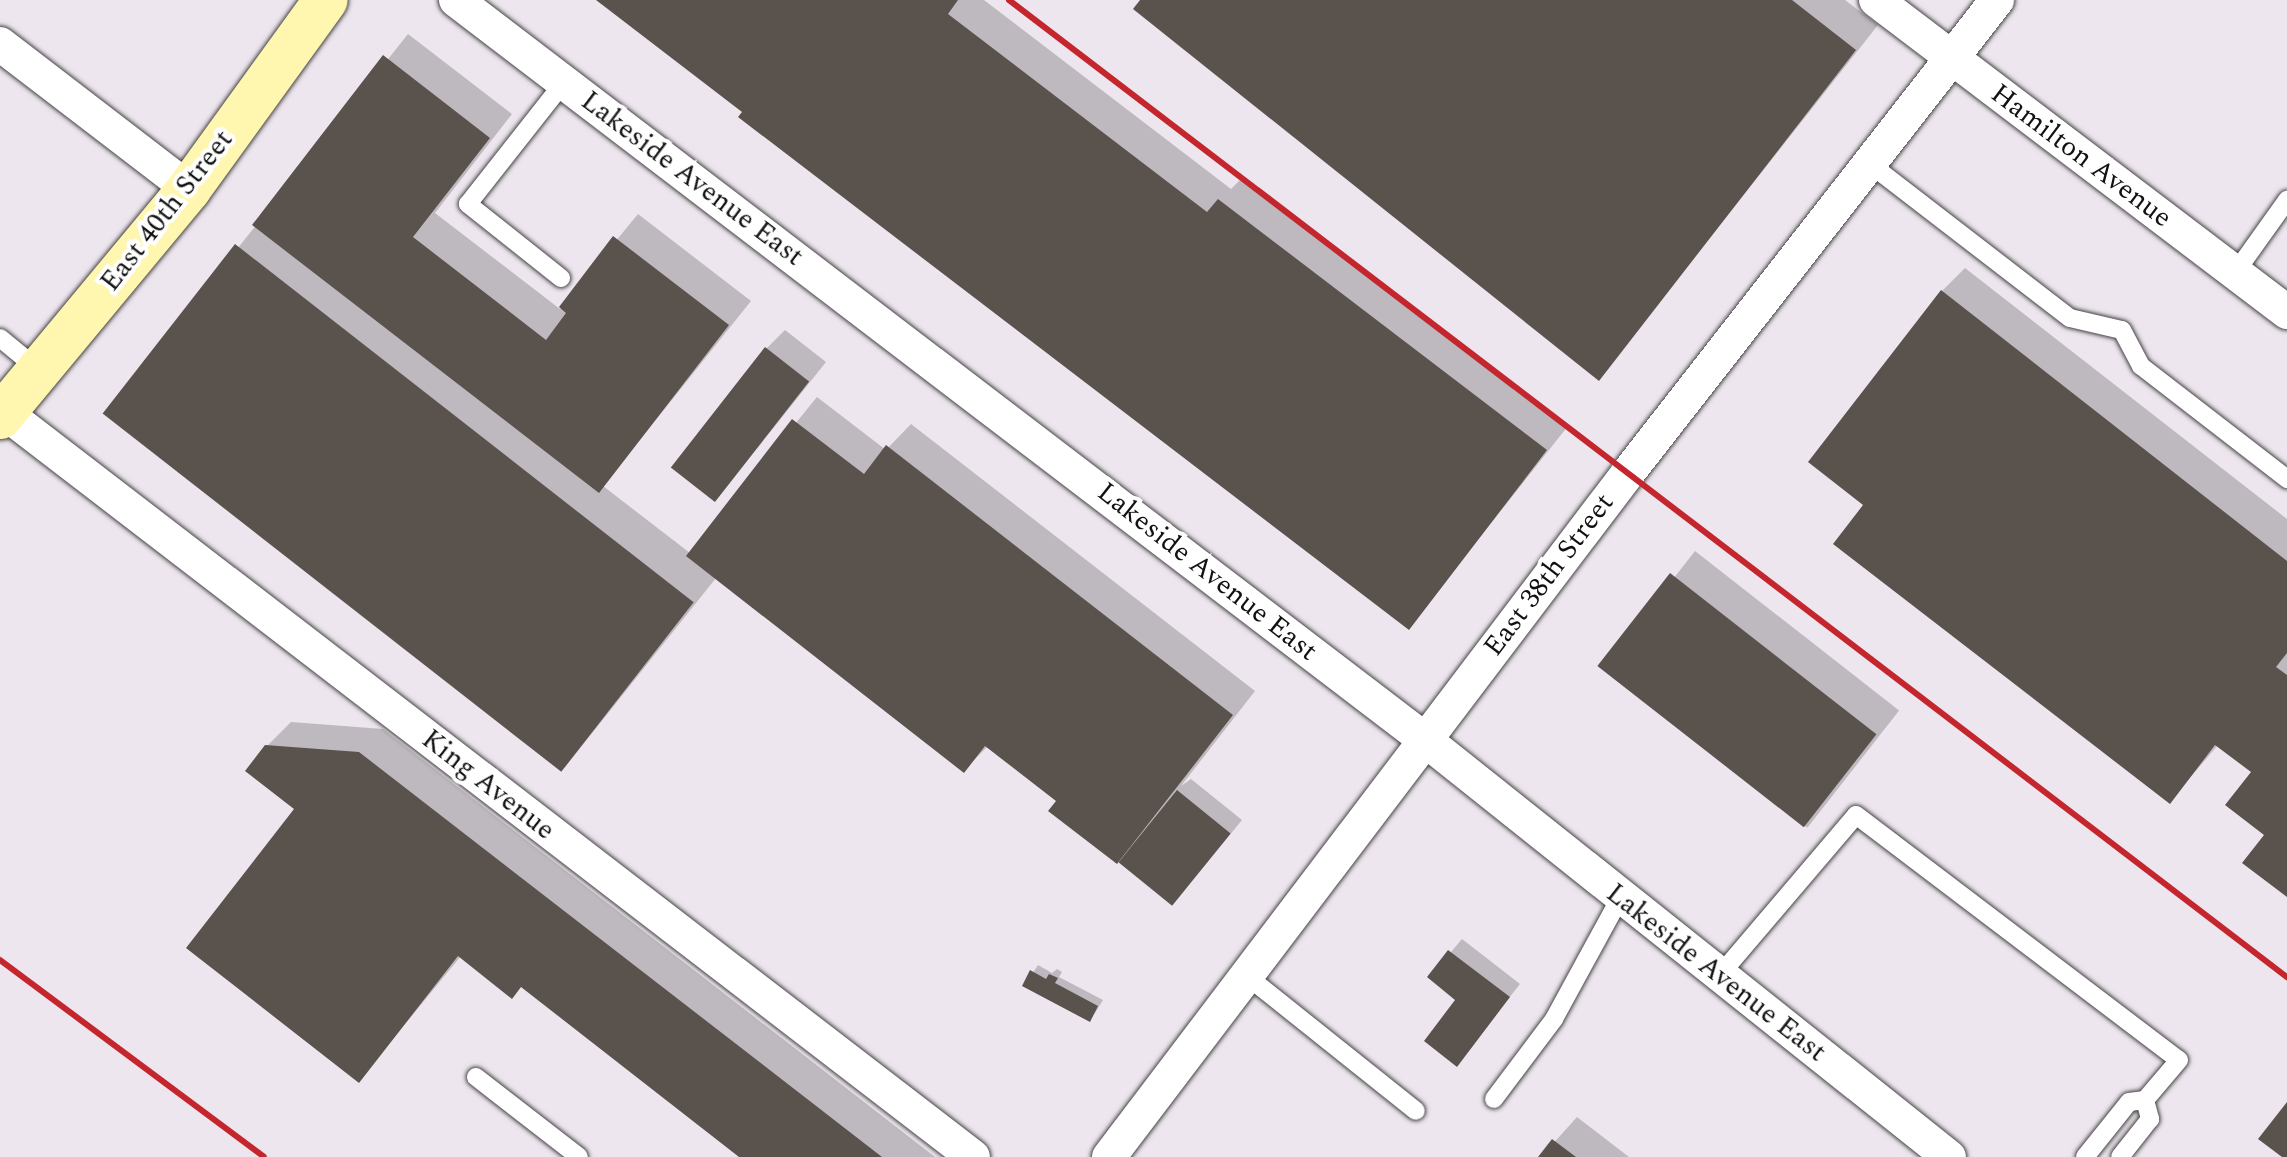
<!DOCTYPE html>
<html>
<head>
<meta charset="utf-8">
<style>
  body { margin:0 }
  #map { position:relative; width:2287px; height:1157px; overflow:hidden; background:#fffdf5; font-family:Spectral,serif }
  div>[style] { position:absolute }
  .industrial>* { inset:0; background:#eee6ef; transform-origin:0 0 }
  .shadow>* { inset:0; background:#0003; transform-origin:0 0 }
  .building>* { inset:0; background:#5a524d; transform-origin:0 0 }
  .roads { filter:drop-shadow(0 0 2px #444) drop-shadow(0 0 2px #444) }
  .lane>* { height:18px; margin:-9px; padding:0 9px; transform-origin:9px; border-radius:9px; background:#fff }
  .street>* { height:34px; margin:-17px; padding:0 17px; transform-origin:17px; border-radius:17px; background:#fff }
  .secondary>* { height:44px; margin:-22px; padding:0 22px; transform-origin:22px; border-radius:22px; background:#fff6b0 }
  .rail>* { height:6px; margin:-3px; padding:0 3px; transform-origin:3px; border-radius:3px; background:#c4262e }
  span { translate:-50% -50%; white-space:nowrap; text-align:center; line-height:1.15; -webkit-text-stroke:8px #fff; paint-order:stroke }
  .street-label { font-size:28px; color:#111 }
</style>
</head>
<body>
<div id="map">
  <div class="industrial">
    <div style="left:0;top:0;width:2287px;height:1157px"></div>
  </div>
  <div class="shadow">
    <div style="clip-path:polygon(599px 0,984px 0,1231px 189px,1243px 177px,1568px 426px,1408px 628px)"></div>
    <div style="clip-path:polygon(1143px 0,1845px 0,1878px 25px,1599px 378px)"></div>
    <div style="clip-path:polygon(408px 34px,512px 114px,435px 213px,560px 309px,638px 214px,751px 301px,603px 486px,690px 553px,817px 397px,886px 450px,911px 424px,1255px 691px,1181px 786px,1191px 779px,1242px 820px,1174px 903px,1130px 848px,1117px 862px,1059px 800px,988px 746px,964px 770px,716px 578px,565px 767px,106px 414px)"></div>
    <div style="clip-path:polygon(1965px 268px,2287px 519px,2287px 895px,2253px 772px,2218px 745px,2170px 801px,1865px 504px,1942px 291px)"></div>
    <div style="clip-path:polygon(785px 330px,826px 362px,716px 500px,766px 349px)"></div>
    <div style="left:1695px;top:551px;width:259px;height:149px;rotate:38deg"></div>
    <div style="clip-path:polygon(291px 722px,383px 729px,935px 1157px,742px 1157px,522px 986px,461px 956px,359px 1080px,297px 809px,267px 746px)"></div>
    <div style="clip-path:polygon(1462px 939px,1520px 984px,1457px 1064px,1458px 999px,1430px 977px)"></div>
    <div style="clip-path:polygon(1038px 965px,1052px 973px,1057px 969px,1062px 972px,1059px 977px,1103px 1000px,1095px 1013px,1090px 1019px,1025px 985px)"></div>
    <div style="clip-path:polygon(1577px 1117px,1629px 1157px,1541px 1157px)"></div>
  </div>
  <div class="building">
    <div style="clip-path:polygon(596px 0,958px 0,948px 14px,1207px 212px,1218px 199px,1547px 450px,1409px 630px,738px 117px,742px 112px)"></div>
    <div style="clip-path:polygon(1140px 0,1792px 0,1856px 50px,1599px 381px,1133px 9px)"></div>
    <div style="clip-path:polygon(383px 55px,490px 138px,413px 237px,546px 340px,566px 313px,559px 307px,613px 236px,729px 325px,599px 493px,252px 225px)"></div>
    <div style="left:235px;top:244px;width:582px;height:215px;rotate:38deg"></div>
    <div style="clip-path:polygon(1941px 290px,2287px 561px,2287px 653px,2276px 667px,2287px 675px,2287px 897px,2242px 863px,2264px 835px,2225px 805px,2251px 772px,2215px 745px,2170px 804px,1833px 544px,1863px 505px,1808px 462px)"></div>
    <div style="left:765px;top:347px;width:56px;height:153px;rotate:38deg"></div>
    <div style="clip-path:polygon(792px 419px,864px 474px,886px 445px,1233px 715px,1117px 864px,1048px 811px,1056px 801px,985px 746px,964px 773px,686px 556px)"></div>
    <div style="left:1670px;top:573px;width:262px;height:118px;rotate:38deg"></div>
    <div style="clip-path:polygon(265px 745px,359px 752px,882px 1157px,739px 1157px,521px 987px,512px 999px,458px 956px,359px 1083px,186px 948px,294px 809px,245px 771px)"></div>
    <div style="left:1177px;top:790px;width:69px;height:93px;rotate:39deg"></div>
    <div style="clip-path:polygon(1448px 950px,1510px 997px,1457px 1067px,1424px 1041px,1455px 1000px,1427px 977px)"></div>
    <div style="clip-path:polygon(1030px 970px,1046px 979px,1049px 974px,1058px 978px,1055px 983px,1098px 1006px,1090px 1022px,1022px 986px)"></div>
    <div style="clip-path:polygon(2287px 1102px,2287px 1157px,2282px 1157px,2258px 1139px)"></div>
    <div style="clip-path:polygon(1552px 1139px,1576px 1157px,1538px 1157px)"></div>
  </div>
  <div class="roads">
    <div class="lane">
      <div style="left:1870px;top:164px;width:252px;rotate:37.6deg"></div>
      <div style="left:2070px;top:318px;width:53px;rotate:13deg"></div>
      <div style="left:2122px;top:330px;width:41px;rotate:62.2deg"></div>
      <div style="left:2141px;top:366px;width:185px;rotate:37.7deg"></div>
      <div style="left:2235px;top:273px;width:90px;rotate:-54.5deg"></div>
      <div style="left:561px;top:278px;width:119px;rotate:-141.5deg"></div>
      <div style="left:468px;top:204px;width:155px;rotate:-51.8deg"></div>
      <div style="left:0;top:338px;width:50px;rotate:39.4deg"></div>
      <div style="left:1247px;top:976px;width:216px;rotate:38.6deg"></div>
      <div style="left:1719px;top:976px;width:211px;rotate:-49.6deg"></div>
      <div style="left:1856px;top:815px;width:405px;rotate:37.2deg"></div>
      <div style="left:2179px;top:1060px;width:52px;rotate:130.4deg"></div>
      <div style="left:476px;top:1077px;width:130px;rotate:37.8deg"></div>
      <div style="left:1494px;top:1099px;width:100px;rotate:-53.1deg"></div>
      <div style="left:1554px;top:1019px;width:138px;rotate:-61.4deg"></div>
      <div style="left:2085px;top:1157px;width:70px;rotate:-51.3deg"></div>
      <div style="left:2129px;top:1102px;width:16px;rotate:-7deg"></div>
      <div style="left:2145px;top:1100px;width:20px;rotate:75deg"></div>
      <div style="left:2150px;top:1119px;width:48px;rotate:128.3deg"></div>
    </div>
    <div class="street">
      <div style="left:456px;top:0;width:1218px;rotate:37.36deg"></div>
      <div style="left:1424px;top:739px;width:671px;rotate:38.53deg"></div>
      <div style="left:1876px;top:0;width:516px;rotate:37.2deg"></div>
      <div style="left:0;top:44px;width:238px;rotate:37.5deg"></div>
      <div style="left:4px;top:412px;width:1222px;rotate:37.55deg"></div>
      <div style="left:1109px;top:1157px;width:859px;rotate:-52.81deg"></div>
      <div style="left:1628px;top:473px;width:600px;rotate:-52.04deg"></div>
    </div>
    <div class="secondary">
      <div style="left:0;top:417px;width:296px;rotate:-50.3deg"></div>
      <div style="left:189px;top:189px;width:233px;rotate:-54.1deg"></div>
    </div>
  </div>
  <div class="rail">
    <div style="left:1009px;top:0;width:1609px;rotate:37.4deg"></div>
    <div style="left:0;top:960px;width:329px;rotate:36.7deg"></div>
  </div>
  <div class="street-label">
    <span style="left:2081px;top:156px;rotate:37deg">Hamilton Avenue</span>
    <span style="left:692px;top:179px;rotate:37deg">Lakeside Avenue East</span>
    <span style="left:167px;top:211px;rotate:-52deg">East 40th Street</span>
    <span style="left:1207px;top:572px;rotate:38deg">Lakeside Avenue East</span>
    <span style="left:1549px;top:575px;rotate:-53deg">East 38th Street</span>
    <span style="left:488px;top:785px;rotate:38deg">King Avenue</span>
    <span style="left:1716px;top:973px;rotate:38deg">Lakeside Avenue East</span>
  </div>
</div>
</body>
</html>
